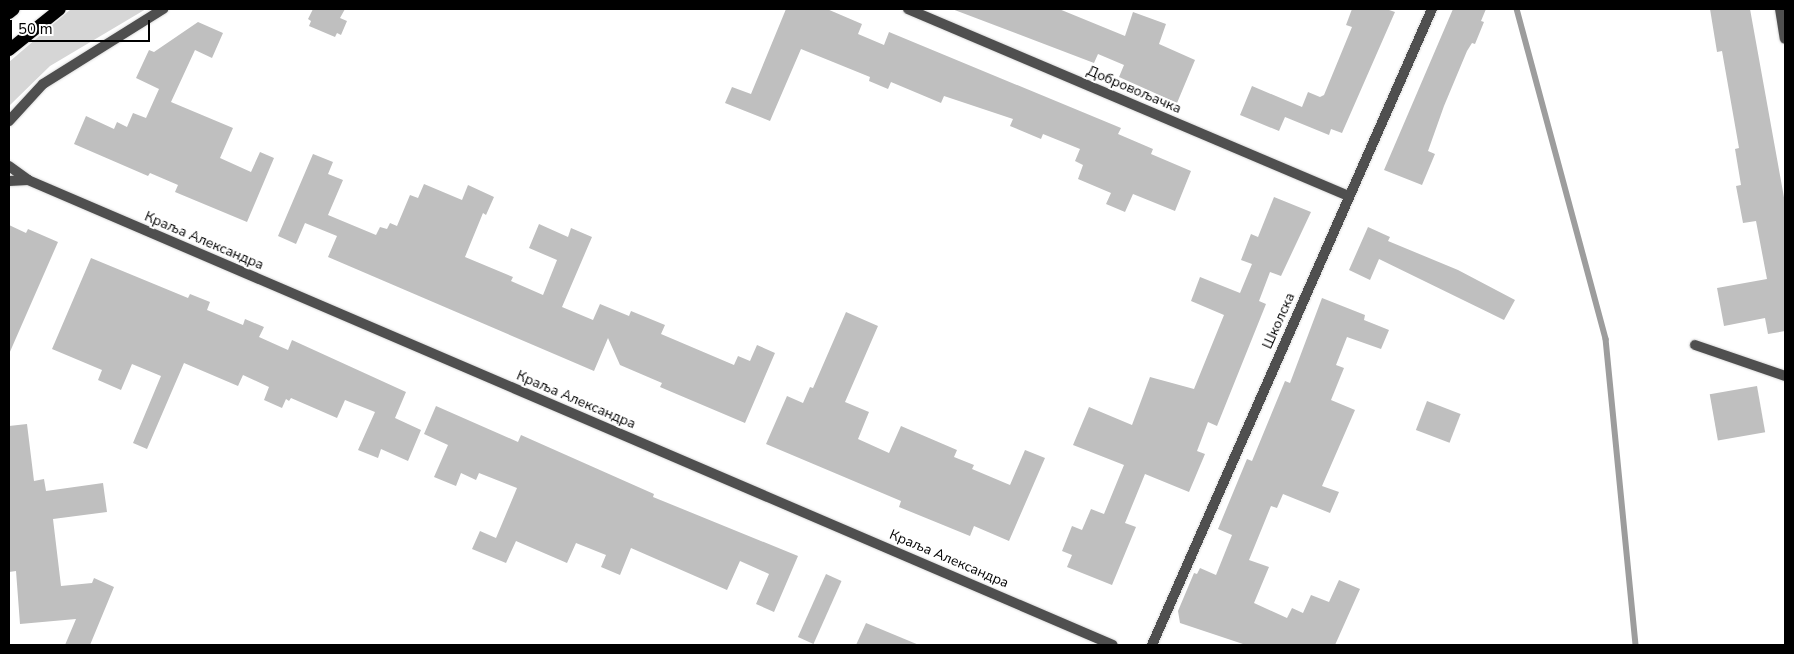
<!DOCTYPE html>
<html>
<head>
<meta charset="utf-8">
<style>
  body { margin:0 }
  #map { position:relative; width:1794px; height:654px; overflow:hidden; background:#fff; font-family:"Nunito Sans",sans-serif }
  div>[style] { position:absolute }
  .green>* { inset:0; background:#d6d6d6 }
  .stream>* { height:5.5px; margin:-2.75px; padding:0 2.75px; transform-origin:2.75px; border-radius:2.75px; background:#9d9d9d }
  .building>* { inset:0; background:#bfbfbf; transform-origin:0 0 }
  .roads { filter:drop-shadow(0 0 1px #dbdbdb) drop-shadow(0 0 1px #dbdbdb) }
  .minor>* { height:10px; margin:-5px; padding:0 5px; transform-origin:5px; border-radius:5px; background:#4f4f4f }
  .primary>* { height:12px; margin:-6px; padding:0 6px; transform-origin:6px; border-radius:6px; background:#000 }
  span { translate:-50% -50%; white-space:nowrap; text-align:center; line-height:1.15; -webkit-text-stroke:4px #fff; paint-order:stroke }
  .street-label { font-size:14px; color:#000 }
  .frame { position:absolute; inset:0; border:10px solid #000; pointer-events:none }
  .scale { position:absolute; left:10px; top:20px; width:140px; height:22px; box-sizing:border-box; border:2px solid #000; border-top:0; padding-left:6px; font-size:15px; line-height:18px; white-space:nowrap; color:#000; -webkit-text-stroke:4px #fff; paint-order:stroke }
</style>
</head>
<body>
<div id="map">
  <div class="green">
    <div style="clip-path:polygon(71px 9px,146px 9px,50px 66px,9px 106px,9px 62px)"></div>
  </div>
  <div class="stream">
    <div style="left:1517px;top:9px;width:342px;rotate:74.9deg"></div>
    <div style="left:1606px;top:339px;width:307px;rotate:84.4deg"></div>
  </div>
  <div class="building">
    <div style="clip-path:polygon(313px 9px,345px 9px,340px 18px,347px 21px,341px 35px,337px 33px,335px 37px,309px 26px,311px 21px,308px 19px)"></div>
    <div style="clip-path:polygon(786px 9px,827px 9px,862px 24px,858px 34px,884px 45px,889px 32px,1121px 128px,1118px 134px,1153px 149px,1151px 154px,1191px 171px,1175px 211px,1133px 194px,1125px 212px,1106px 204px,1111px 193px,1078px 179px,1083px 165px,1075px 161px,1080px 149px,1043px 134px,1041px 139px,1010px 126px,1013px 119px,944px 96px,941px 103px,891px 82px,888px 89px,869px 81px,870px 77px,801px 49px,770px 121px,725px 103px,732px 87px,751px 94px)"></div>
    <div style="clip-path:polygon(952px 9px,1059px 9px,1125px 36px,1133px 12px,1166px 24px,1159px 44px,1195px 60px,1177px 103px,1119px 77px,1124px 65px,1098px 54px,1094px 63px)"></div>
    <div style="clip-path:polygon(1352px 9px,1386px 9px,1395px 12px,1342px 133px,1331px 129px,1329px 135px,1285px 117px,1279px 131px,1240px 115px,1252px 86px,1302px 107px,1308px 92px,1320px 97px,1324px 95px,1352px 27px,1346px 25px)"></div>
    <div style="clip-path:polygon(1453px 9px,1486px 9px,1481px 21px,1484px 22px,1475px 44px,1472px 43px,1467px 51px,1444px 106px,1428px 151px,1435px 154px,1422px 185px,1384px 170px)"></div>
    <div style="clip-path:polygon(1710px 9px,1750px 9px,1785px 203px,1785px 331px,1768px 334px,1765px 318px,1724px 326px,1717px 288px,1767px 279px,1756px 221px,1743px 223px,1736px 186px,1741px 185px,1735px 149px,1739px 148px,1722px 51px,1717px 52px)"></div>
    <div style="clip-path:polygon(198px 22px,223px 33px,212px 58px,195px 50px,171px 102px,233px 128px,220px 158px,251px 172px,260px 152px,274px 158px,247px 222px,175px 192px,178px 185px,150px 173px,148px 176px,74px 144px,86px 116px,114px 129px,117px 122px,127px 127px,133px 113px,146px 118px,159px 89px,136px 78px,149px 50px,154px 52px)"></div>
    <div style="clip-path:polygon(313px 154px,333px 162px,328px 174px,343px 180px,328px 215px,376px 235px,380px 227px,387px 229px,390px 223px,397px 226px,410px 195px,418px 198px,424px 184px,462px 200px,468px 185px,494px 197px,486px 215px,483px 213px,465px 257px,513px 277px,511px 281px,543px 295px,557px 260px,529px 248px,539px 224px,568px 237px,571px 228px,592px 237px,562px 307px,593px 320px,600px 304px,629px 316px,631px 311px,665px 325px,661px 334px,734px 365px,738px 356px,750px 361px,757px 345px,775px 353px,745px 423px,660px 387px,662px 383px,620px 365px,608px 338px,594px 371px,328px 257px,337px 236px,305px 223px,296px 244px,278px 236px)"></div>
    <div style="clip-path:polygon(1274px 197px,1311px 212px,1281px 276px,1270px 272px,1259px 301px,1266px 304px,1217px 426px,1208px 422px,1197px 451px,1205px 454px,1189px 492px,1145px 474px,1125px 523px,1136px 527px,1112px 585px,1067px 567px,1072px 555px,1062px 551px,1072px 526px,1082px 530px,1091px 509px,1104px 514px,1124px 465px,1073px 445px,1089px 407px,1132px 425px,1150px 377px,1194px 389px,1224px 315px,1191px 301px,1200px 277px,1240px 293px,1252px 264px,1241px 260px,1251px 234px,1258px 237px)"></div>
    <div style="clip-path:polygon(9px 225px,26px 233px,28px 229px,58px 242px,9px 354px)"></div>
    <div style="clip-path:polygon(1368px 227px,1390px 237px,1388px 241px,1458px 270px,1515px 300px,1504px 320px,1379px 259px,1370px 280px,1349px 270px)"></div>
    <div style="clip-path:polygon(91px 258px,188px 298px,190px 294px,210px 302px,207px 310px,243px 325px,245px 319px,264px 327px,259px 337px,288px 350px,292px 340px,406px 392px,395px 418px,421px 430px,408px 461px,381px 449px,378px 458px,358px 450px,375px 412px,345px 400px,337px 418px,291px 398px,289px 401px,286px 399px,282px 408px,264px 400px,269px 387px,243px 375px,238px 386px,184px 363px,147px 449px,133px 443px,161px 376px,132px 364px,121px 390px,98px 380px,102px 370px,52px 349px)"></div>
    <div style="clip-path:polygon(1322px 298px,1365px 315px,1364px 320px,1389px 330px,1381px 349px,1347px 337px,1336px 365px,1344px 368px,1331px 400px,1355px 410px,1322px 486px,1339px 492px,1330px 513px,1283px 494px,1277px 508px,1271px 506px,1249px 560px,1269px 567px,1254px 603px,1287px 618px,1292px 608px,1303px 613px,1311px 595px,1329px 602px,1339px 580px,1360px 589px,1335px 645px,1246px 645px,1180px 623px,1178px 611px,1194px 573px,1197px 574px,1200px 568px,1216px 575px,1232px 535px,1218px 529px,1247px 459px,1252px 461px,1285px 381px,1290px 383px)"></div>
    <div style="clip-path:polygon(846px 312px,878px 326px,845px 402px,869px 412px,858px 439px,889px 453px,901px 426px,957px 450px,954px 457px,974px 465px,972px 469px,1010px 485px,1025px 450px,1045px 458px,1009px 541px,974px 526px,970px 536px,899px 507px,901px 501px,766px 444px,787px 396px,803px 403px,810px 387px,813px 388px)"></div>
    <div style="left:1757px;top:386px;width:47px;height:48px;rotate:80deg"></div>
    <div style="left:1427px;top:401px;width:36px;height:31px;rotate:21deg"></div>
    <div style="clip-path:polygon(436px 406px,518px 442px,521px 435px,654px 494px,653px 497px,798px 556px,774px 612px,756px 604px,769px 574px,740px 561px,727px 590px,631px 548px,620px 575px,601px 567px,606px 555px,576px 543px,567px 563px,516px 541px,506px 563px,472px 549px,480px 531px,496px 538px,517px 488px,479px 473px,476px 480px,461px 473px,456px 486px,434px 477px,448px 445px,424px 434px)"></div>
    <div style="clip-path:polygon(27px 424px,34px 481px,44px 479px,46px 491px,103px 483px,107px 512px,53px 519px,61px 586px,92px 583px,94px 578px,114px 587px,90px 645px,65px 645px,76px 619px,20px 624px,16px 571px,9px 572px,9px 426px)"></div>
    <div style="left:826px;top:574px;width:17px;height:69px;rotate:24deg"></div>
    <div style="clip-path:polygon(866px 623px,919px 645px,856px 645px)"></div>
  </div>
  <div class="roads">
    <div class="minor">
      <div style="left:908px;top:9px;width:479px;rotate:23deg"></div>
      <div style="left:1780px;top:9px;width:30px;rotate:81deg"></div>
      <div style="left:9px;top:121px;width:50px;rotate:-47.4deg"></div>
      <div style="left:43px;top:84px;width:142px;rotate:-32deg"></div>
      <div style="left:9px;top:166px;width:24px;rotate:36deg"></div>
      <div style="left:28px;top:180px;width:1180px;rotate:23.2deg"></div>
      <div style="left:9px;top:181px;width:19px;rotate:-3deg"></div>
      <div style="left:1695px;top:345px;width:95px;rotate:19deg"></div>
      <div style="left:1152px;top:645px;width:695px;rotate:-66.24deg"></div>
    </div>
    <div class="primary">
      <div style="left:9px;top:13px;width:6px;rotate:-39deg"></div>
      <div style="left:9px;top:50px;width:65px;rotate:-38.8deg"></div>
    </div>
  </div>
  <div class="street-label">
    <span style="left:1134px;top:90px;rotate:23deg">Добровољачка</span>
    <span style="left:204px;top:241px;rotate:23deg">Краља Александра</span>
    <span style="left:1279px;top:321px;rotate:-66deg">Школска</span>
    <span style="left:576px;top:400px;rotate:23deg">Краља Александра</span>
    <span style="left:949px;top:559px;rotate:23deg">Краља Александра</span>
  </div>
  <div class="frame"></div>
  <div class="scale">50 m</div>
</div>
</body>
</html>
